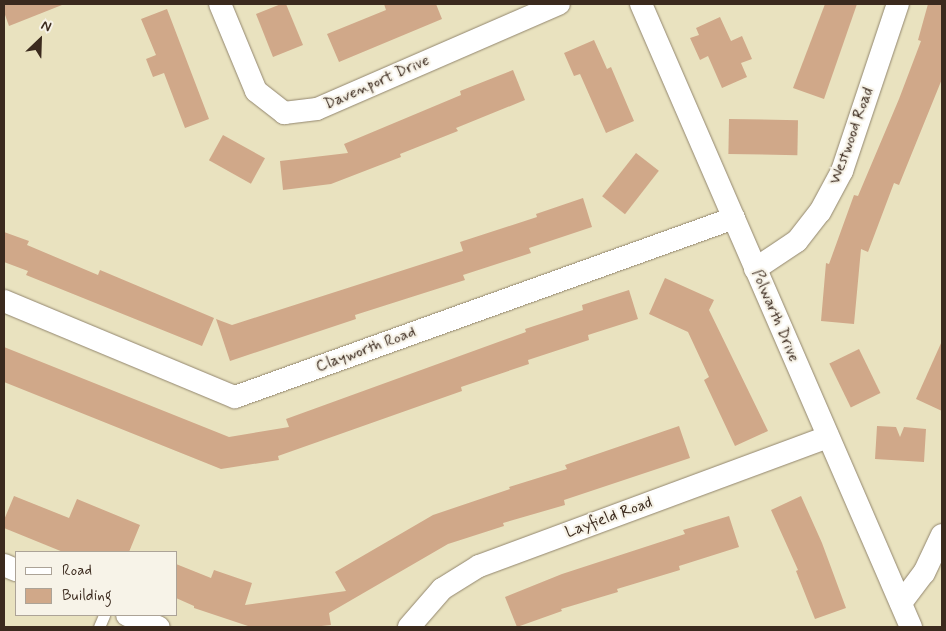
<!DOCTYPE html>
<html>
<head>
<meta charset="utf-8">
<style>
  body { margin:0 }
  #map { position:relative; width:946px; height:631px; overflow:hidden; background:#e9e2bf; font-family:Mynerve,sans-serif }
  div>[style] { position:absolute }
  .building>* { inset:0; background:#d0a889; transform-origin:0 0 }
  .roads { filter:drop-shadow(0 0 1px #92866e) drop-shadow(0 0 1px #92866e) }
  .service>* { height:11px; margin:-5.5px; padding:0 5.5px; transform-origin:5.5px; border-radius:5.5px; background:#fff }
  .minor>* { height:22px; margin:-11px; padding:0 11px; transform-origin:11px; border-radius:11px; background:#fff }
  span { translate:-50% -50%; white-space:nowrap; text-align:center; line-height:1.15; -webkit-text-stroke:4.5px #f7f3e8; paint-order:stroke }
  .street-label { font-size:16px; color:#3b2a1e }
  .frame { position:absolute; inset:0; border:5px solid #3b2a1e; pointer-events:none }
  .legend { position:absolute; left:15px; top:551px; width:162px; height:65px; box-sizing:border-box; background:#f7f3e8; border:1px solid #aca397; margin:0; padding:6px 9px; list-style:none; font-size:15px; color:#3b2a1e }
  .legend li { display:flex; align-items:center; gap:10px; height:25px }
  .legend b { width:25px; border:1px solid #aca397 }
  .north { position:absolute; left:15px; top:15px; width:50px; height:50px; -webkit-text-stroke:4px #f7f3e8; paint-order:stroke; rotate:24deg; font-size:14px; font-weight:700; line-height:20px; text-align:center; color:#3b2a1e }
  .north::after { content:''; display:block; margin:auto; width:18px; height:22px; background:#3b2a1e; clip-path:polygon(50% 0,100% 100%,50% 72%,0 100%) }
</style>
</head>
<body>
<div id="map">
  <div class="building">
    <div style="clip-path:polygon(4px 4px,62px 4px,62px 5px,9px 26px,4px 12px)"></div>
    <div style="clip-path:polygon(281px 4px,286px 4px,303px 45px,273px 57px,256px 14px)"></div>
    <div style="clip-path:polygon(384px 4px,436px 4px,442px 19px,339px 62px,327px 34px,386px 10px)"></div>
    <div style="clip-path:polygon(825px 4px,857px 4px,824px 99px,793px 88px)"></div>
    <div style="clip-path:polygon(928px 4px,942px 4px,942px 79px,899px 185px,894px 183px,868px 252px,861px 249px,854px 324px,821px 321px,826px 263px,829px 264px,854px 195px,858px 196px,899px 99px,921px 41px,918px 40px)"></div>
    <div style="clip-path:polygon(167px 9px,209px 119px,185px 128px,164px 73px,153px 77px,146px 59px,156px 55px,141px 19px)"></div>
    <div style="clip-path:polygon(720px 17px,731px 41px,742px 36px,752px 59px,741px 63px,747px 77px,722px 88px,708px 56px,700px 60px,690px 38px,699px 35px,696px 28px)"></div>
    <div style="clip-path:polygon(594px 40px,607px 69px,611px 67px,634px 121px,606px 133px,580px 74px,574px 76px,564px 53px)"></div>
    <div style="clip-path:polygon(513px 70px,525px 100px,456px 128px,458px 131px,400px 154px,401px 157px,331px 184px,283px 190px,280px 161px,348px 153px,344px 144px,461px 95px,460px 91px)"></div>
    <div style="left:729px;top:119px;width:69px;height:35px;rotate:1deg"></div>
    <div style="left:223px;top:135px;width:48px;height:29px;rotate:29deg"></div>
    <div style="left:636px;top:153px;width:29px;height:55px;rotate:38deg"></div>
    <div style="clip-path:polygon(583px 198px,592px 227px,529px 248px,531px 253px,463px 275px,465px 280px,355px 315px,356px 319px,230px 361px,216px 319px,232px 325px,463px 251px,460px 242px,537px 217px,536px 214px)"></div>
    <div style="clip-path:polygon(4px 232px,29px 241px,27px 245px,98px 275px,100px 270px,214px 318px,202px 346px,26px 275px,28px 271px,4px 262px)"></div>
    <div style="clip-path:polygon(665px 278px,714px 300px,709px 310px,768px 431px,735px 446px,704px 380px,709px 377px,688px 332px,649px 314px)"></div>
    <div style="clip-path:polygon(629px 290px,638px 319px,588px 335px,589px 340px,528px 360px,529px 364px,461px 387px,462px 391px,278px 456px,279px 460px,221px 469px,4px 382px,4px 347px,229px 437px,289px 427px,286px 419px,526px 332px,525px 329px,583px 310px,582px 305px)"></div>
    <div style="clip-path:polygon(942px 341px,942px 411px,916px 399px)"></div>
    <div style="left:859px;top:349px;width:49px;height:33px;rotate:64deg"></div>
    <div style="clip-path:polygon(679px 426px,690px 458px,564px 500px,565px 505px,503px 523px,504px 526px,448px 544px,329px 613px,331px 625px,312px 627px,251px 627px,194px 608px,194px 606px,176px 598px,176px 564px,211px 578px,214px 570px,252px 583px,245px 605px,346px 591px,335px 572px,433px 515px,510px 489px,509px 487px,567px 469px,565px 465px)"></div>
    <div style="clip-path:polygon(877px 426px,896px 427px,900px 437px,904px 427px,926px 429px,924px 462px,875px 459px)"></div>
    <div style="clip-path:polygon(14px 496px,69px 518px,77px 499px,140px 525px,129px 552px,63px 552px,4px 528px,4px 520px)"></div>
    <div style="clip-path:polygon(801px 496px,822px 543px,846px 608px,815px 619px,796px 571px,798px 570px,771px 510px)"></div>
    <div style="clip-path:polygon(729px 516px,739px 547px,679px 566px,680px 570px,617px 589px,618px 592px,561px 609px,562px 611px,517px 627px,505px 597px,562px 574px,685px 534px,683px 530px)"></div>
  </div>
  <div class="roads">
    <div class="service">
      <div style="left:99px;top:627px;width:13px;rotate:-67deg"></div>
    </div>
    <div class="minor">
      <div style="left:220px;top:4px;width:94px;rotate:67.5deg"></div>
      <div style="left:256px;top:91px;width:36px;rotate:38deg"></div>
      <div style="left:284px;top:113px;width:33px;rotate:-7deg"></div>
      <div style="left:317px;top:109px;width:264px;rotate:-23.5deg"></div>
      <div style="left:641px;top:4px;width:679px;rotate:66.57deg"></div>
      <div style="left:755px;top:269px;width:50px;rotate:-33.7deg"></div>
      <div style="left:797px;top:241px;width:37px;rotate:-52deg"></div>
      <div style="left:820px;top:212px;width:47px;rotate:-61.8deg"></div>
      <div style="left:842px;top:171px;width:176px;rotate:-71.5deg"></div>
      <div style="left:4px;top:301px;width:250px;rotate:22.6deg"></div>
      <div style="left:235px;top:397px;width:530px;rotate:-19.73deg"></div>
      <div style="left:4px;top:565px;width:13px;rotate:23deg"></div>
      <div style="left:901px;top:603px;width:38px;rotate:-53deg"></div>
      <div style="left:924px;top:573px;width:42px;rotate:-64.7deg"></div>
      <div style="left:127px;top:615px;width:34px;rotate:21deg"></div>
      <div style="left:409px;top:627px;width:50px;rotate:-49deg"></div>
      <div style="left:442px;top:589px;width:44px;rotate:-31.9deg"></div>
      <div style="left:479px;top:566px;width:372px;rotate:-20.3deg"></div>
    </div>
  </div>
  <div class="street-label">
    <span style="left:377px;top:83px;rotate:-24deg">Davenport Drive</span>
    <span style="left:852px;top:136px;rotate:-70deg">Westwood Road</span>
    <span style="left:775px;top:316px;rotate:67deg">Polwarth Drive</span>
    <span style="left:366px;top:350px;rotate:-20deg">Clayworth Road</span>
    <span style="left:609px;top:518px;rotate:-20deg">Layfield Road</span>
  </div>
  <div class="frame"></div>
  <ul class="legend">
  <li><b style="height:6px;background:#fff"></b>Road</li>
  <li><b style="height:14px;background:#d0a889"></b>Building</li>
  </ul>
  <div class="north">N</div>
</div>
</body>
</html>
